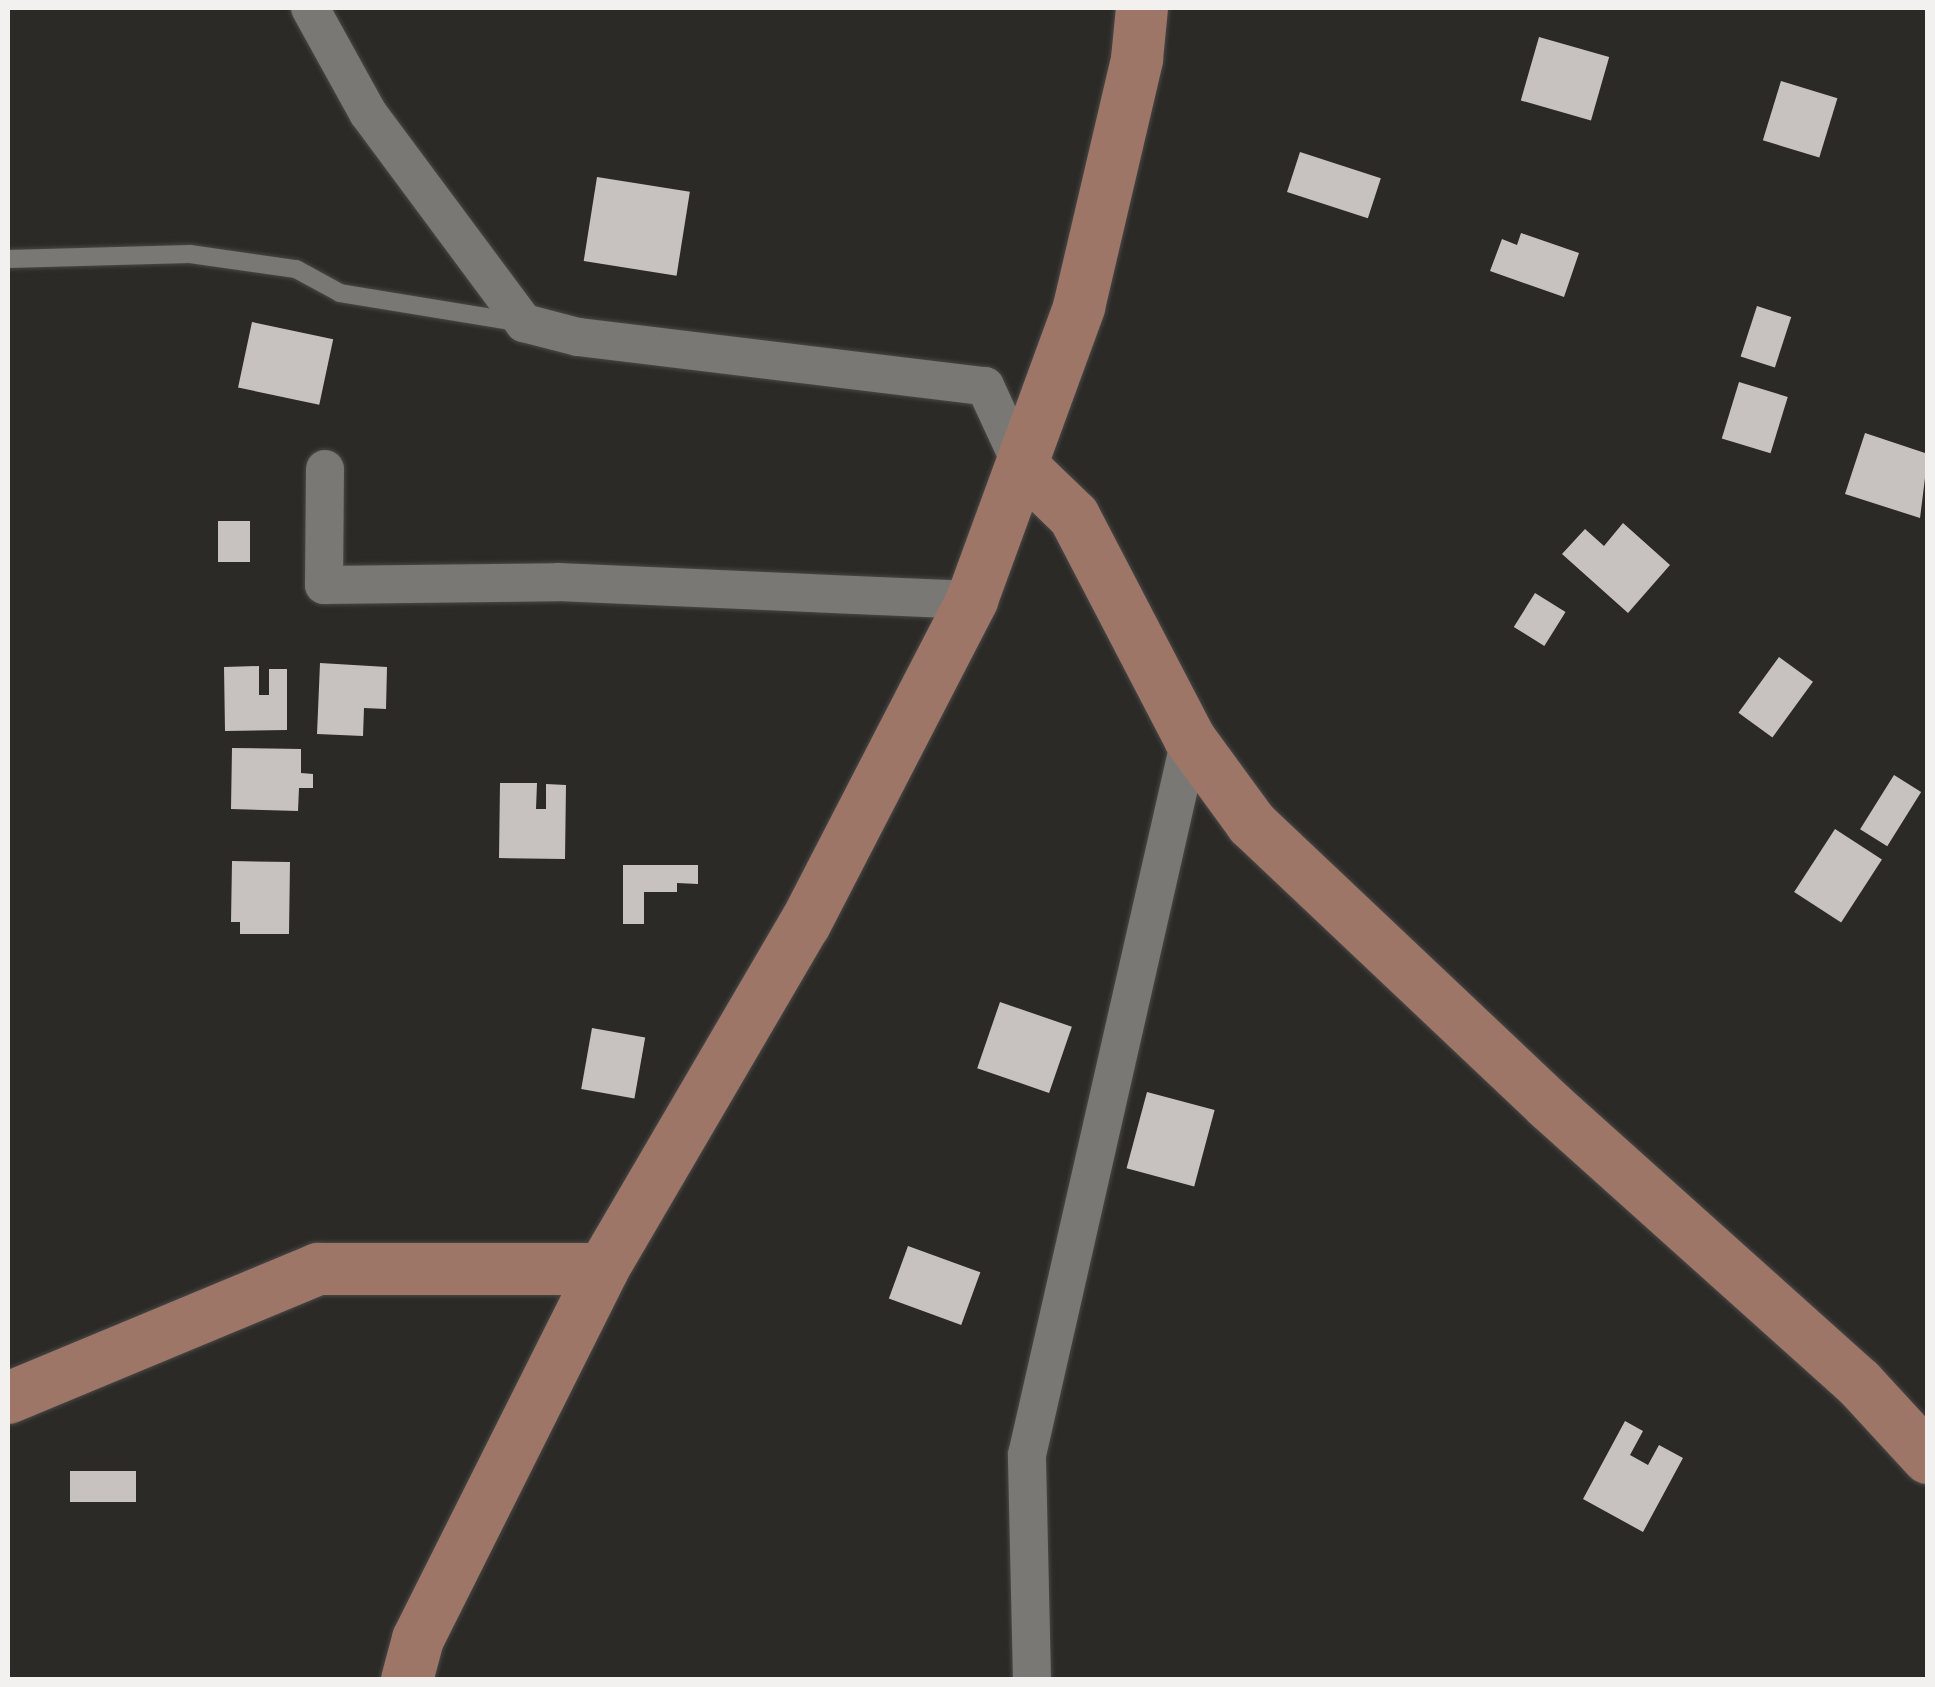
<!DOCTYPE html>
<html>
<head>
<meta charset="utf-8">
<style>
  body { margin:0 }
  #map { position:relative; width:1935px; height:1687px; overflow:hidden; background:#2c2a27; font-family:Montserrat,sans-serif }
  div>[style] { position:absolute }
  .building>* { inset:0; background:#c7c2bf; transform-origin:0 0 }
  .roads { filter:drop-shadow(0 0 2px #494846) drop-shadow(0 0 2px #494846) }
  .lane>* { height:18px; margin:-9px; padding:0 9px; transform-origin:9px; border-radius:9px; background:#7a7874 }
  .street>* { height:38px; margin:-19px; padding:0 19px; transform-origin:19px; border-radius:19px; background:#7a7874 }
  .secondary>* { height:52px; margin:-26px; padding:0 26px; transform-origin:26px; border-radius:26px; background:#9e7668 }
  span { translate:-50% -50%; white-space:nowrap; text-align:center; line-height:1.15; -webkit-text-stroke:10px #2c2a27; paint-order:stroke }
  .frame { position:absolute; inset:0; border:10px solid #f2f1ef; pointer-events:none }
</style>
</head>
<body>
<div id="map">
  <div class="building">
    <div style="left:1539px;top:37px;width:73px;height:66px;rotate:16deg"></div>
    <div style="left:1781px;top:81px;width:59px;height:62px;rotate:17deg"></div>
    <div style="left:1300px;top:152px;width:85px;height:42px;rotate:18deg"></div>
    <div style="left:597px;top:177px;width:94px;height:85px;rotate:9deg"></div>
    <div style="clip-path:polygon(1521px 233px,1579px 253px,1564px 297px,1490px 271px,1502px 239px,1517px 245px)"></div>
    <div style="left:1757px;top:306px;width:36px;height:53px;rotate:18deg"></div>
    <div style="left:252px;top:322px;width:83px;height:67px;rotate:12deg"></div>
    <div style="left:1739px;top:382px;width:51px;height:59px;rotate:17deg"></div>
    <div style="clip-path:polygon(1865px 433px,1928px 454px,1920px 518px,1845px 494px)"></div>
    <div style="left:218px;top:521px;width:32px;height:41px"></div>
    <div style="clip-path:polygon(1623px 523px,1670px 565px,1628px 613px,1562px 554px,1585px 529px,1604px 546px)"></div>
    <div style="left:1535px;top:593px;width:36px;height:40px;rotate:32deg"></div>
    <div style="left:1779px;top:657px;width:42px;height:69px;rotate:36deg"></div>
    <div style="clip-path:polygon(320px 663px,387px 667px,386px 709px,364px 708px,363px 736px,317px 734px)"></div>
    <div style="clip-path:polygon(259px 666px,259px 695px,269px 695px,269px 669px,287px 669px,287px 730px,225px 731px,224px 667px)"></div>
    <div style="clip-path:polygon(232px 748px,301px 749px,301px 773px,313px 774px,313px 788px,299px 788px,298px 811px,231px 809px)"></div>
    <div style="left:1894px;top:775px;width:32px;height:64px;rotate:32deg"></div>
    <div style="clip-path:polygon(500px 783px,537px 783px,536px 809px,546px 809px,546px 784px,566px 785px,565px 859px,499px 858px)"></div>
    <div style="left:1835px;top:829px;width:56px;height:75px;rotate:33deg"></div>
    <div style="clip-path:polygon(232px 861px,290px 862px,289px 934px,240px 934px,240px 922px,231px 922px)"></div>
    <div style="clip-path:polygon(623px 865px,698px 865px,698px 884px,677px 883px,677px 892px,644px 892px,644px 924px,623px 924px)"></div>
    <div style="left:1000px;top:1002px;width:76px;height:70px;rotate:19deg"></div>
    <div style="left:592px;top:1028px;width:54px;height:62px;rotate:10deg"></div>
    <div style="left:1147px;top:1092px;width:70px;height:79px;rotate:15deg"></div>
    <div style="left:908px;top:1246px;width:77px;height:56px;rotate:20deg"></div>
    <div style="clip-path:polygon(1625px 1421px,1643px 1431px,1630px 1455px,1648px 1465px,1659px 1445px,1683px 1458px,1643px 1532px,1583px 1499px)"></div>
    <div style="left:70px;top:1471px;width:66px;height:31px"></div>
  </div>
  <div class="roads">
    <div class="lane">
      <div style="left:8px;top:259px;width:182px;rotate:-1.6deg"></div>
      <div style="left:190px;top:254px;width:107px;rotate:8.1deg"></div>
      <div style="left:296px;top:269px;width:50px;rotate:28.6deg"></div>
      <div style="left:340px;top:293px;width:180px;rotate:9.3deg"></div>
    </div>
    <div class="street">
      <div style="left:310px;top:8px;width:120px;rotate:61.1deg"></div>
      <div style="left:368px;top:113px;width:262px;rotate:53.4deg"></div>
      <div style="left:524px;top:323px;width:56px;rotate:14.5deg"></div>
      <div style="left:578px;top:337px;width:410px;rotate:6.9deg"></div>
      <div style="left:985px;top:386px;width:88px;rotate:65.2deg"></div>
      <div style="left:325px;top:469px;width:116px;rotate:90.5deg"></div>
      <div style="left:324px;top:585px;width:234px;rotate:-0.7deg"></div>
      <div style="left:558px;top:582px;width:414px;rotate:2.5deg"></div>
      <div style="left:1032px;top:1680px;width:225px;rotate:-91.3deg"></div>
      <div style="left:1027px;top:1455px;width:734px;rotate:-77.17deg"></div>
    </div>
    <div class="secondary">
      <div style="left:1022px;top:466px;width:72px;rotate:43.9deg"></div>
      <div style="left:1074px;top:516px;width:251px;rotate:62.5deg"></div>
      <div style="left:1190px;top:739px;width:105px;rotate:53.9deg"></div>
      <div style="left:1252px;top:824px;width:409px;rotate:43.4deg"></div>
      <div style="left:1549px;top:1105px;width:416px;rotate:41.9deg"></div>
      <div style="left:1859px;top:1383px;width:102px;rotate:47.4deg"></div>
      <div style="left:8px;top:1398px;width:336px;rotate:-22.6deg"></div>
      <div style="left:318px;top:1269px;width:285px"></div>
      <div style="left:407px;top:1680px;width:42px;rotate:-75deg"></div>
      <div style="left:418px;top:1639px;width:414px;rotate:-63.4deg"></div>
      <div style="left:603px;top:1269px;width:400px;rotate:-59.7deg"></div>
      <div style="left:805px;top:924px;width:365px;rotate:-62.7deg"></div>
      <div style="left:972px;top:600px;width:312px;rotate:-69.9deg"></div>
      <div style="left:1079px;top:307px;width:255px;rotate:-76.8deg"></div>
      <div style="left:1137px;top:59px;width:51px;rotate:-84.4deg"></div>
    </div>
  </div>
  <div class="frame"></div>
</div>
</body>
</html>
